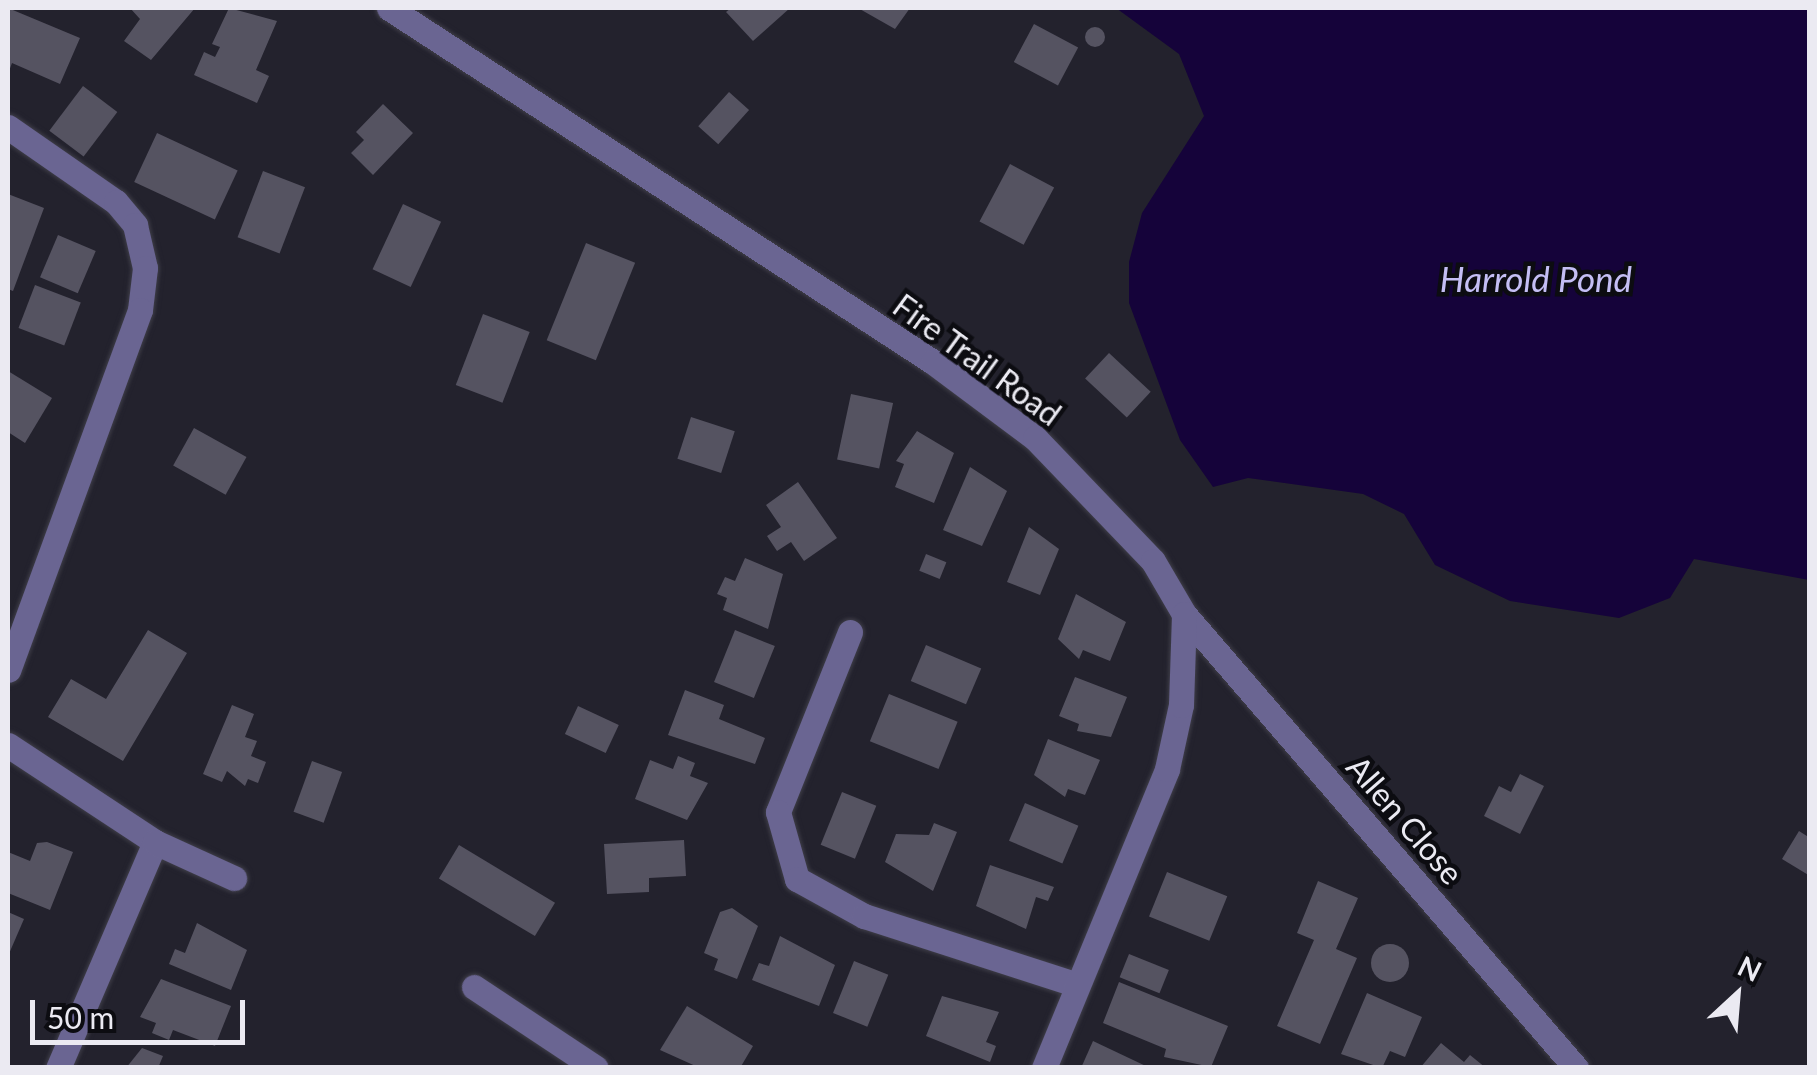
<!DOCTYPE html>
<html>
<head>
<meta charset="utf-8">
<style>
  body { margin:0 }
  #map { position:relative; width:1817px; height:1075px; overflow:hidden; background:#23222d; font-family:Lato,sans-serif }
  div>[style] { position:absolute }
  .water>* { inset:0; background:#15033a }
  .building>* { inset:0; background:#555361; transform-origin:0 0 }
  .round { border-radius:50% }
  .roads { filter:drop-shadow(0 0 2px #3f3e49) drop-shadow(0 0 2px #3f3e49) }
  .minor>* { height:25px; margin:-12.5px; padding:0 12.5px; transform-origin:12.5px; border-radius:12.5px; background:#6a6592 }
  span { translate:-50% -50%; white-space:nowrap; text-align:center; line-height:1.15; -webkit-text-stroke:9px #0c0c11; paint-order:stroke }
  .street-label { font-size:32px; color:#ebeaf2 }
  .water-label { font-size:35px; color:#c4bef4; font-style:italic }
  .frame { position:absolute; inset:0; border:10px solid #ebeaf2; pointer-events:none }
  .north { position:absolute; left:1687px; top:945px; width:100px; height:100px; -webkit-text-stroke:8px #0c0c11; paint-order:stroke; rotate:26deg; font-size:28px; font-weight:700; line-height:40px; text-align:center; color:#ebeaf2 }
  .north::after { content:''; display:block; margin:auto; width:35px; height:45px; background:#ebeaf2; clip-path:polygon(50% 0,100% 100%,50% 72%,0 100%) }
  .scale { position:absolute; left:30px; top:1000px; width:215px; height:45px; box-sizing:border-box; border:5px solid #ebeaf2; border-top:0; padding-left:12px; font-size:30px; line-height:35px; white-space:nowrap; color:#ebeaf2; -webkit-text-stroke:8px #0c0c11; paint-order:stroke }
</style>
</head>
<body>
<div id="map">
  <div class="water">
    <div style="clip-path:polygon(1116px 8px,1809px 8px,1809px 580px,1694px 559px,1670px 598px,1619px 618px,1510px 601px,1435px 565px,1404px 514px,1363px 494px,1248px 478px,1213px 487px,1180px 440px,1129px 303px,1129px 262px,1142px 213px,1204px 116px,1179px 54px)"></div>
  </div>
  <div class="building">
    <div style="clip-path:polygon(8px 8px,80px 38px,60px 84px,12px 63px,8px 74px)"></div>
    <div style="clip-path:polygon(130px 8px,195px 8px,151px 60px,124px 41px,140px 19px)"></div>
    <div style="clip-path:polygon(229px 8px,277px 21px,256px 70px,269px 76px,257px 103px,194px 75px,204px 52px,215px 57px,220px 47px,212px 44px)"></div>
    <div style="clip-path:polygon(731px 8px,790px 8px,753px 41px,726px 12px)"></div>
    <div style="clip-path:polygon(858px 8px,910px 8px,895px 29px)"></div>
    <div style="left:1034px;top:24px;width:50px;height:43px;rotate:28deg"></div>
    <div class="round" style="left:1085px;top:27px;width:20px;height:20px"></div>
    <div style="left:83px;top:86px;width:43px;height:56px;rotate:37deg"></div>
    <div style="left:729px;top:92px;width:27px;height:46px;rotate:42deg"></div>
    <div style="clip-path:polygon(383px 104px,413px 133px,373px 175px,351px 153px,364px 140px,356px 132px)"></div>
    <div style="left:157px;top:133px;width:89px;height:54px;rotate:25deg"></div>
    <div style="left:1010px;top:164px;width:50px;height:65px;rotate:28deg"></div>
    <div style="left:263px;top:171px;width:45px;height:71px;rotate:21deg"></div>
    <div style="clip-path:polygon(8px 194px,44px 208px,13px 291px,8px 289px)"></div>
    <div style="left:403px;top:204px;width:42px;height:72px;rotate:25deg"></div>
    <div style="left:58px;top:235px;width:41px;height:46px;rotate:23deg"></div>
    <div style="left:586px;top:243px;width:53px;height:105px;rotate:22deg"></div>
    <div style="left:35px;top:285px;width:49px;height:46px;rotate:21deg"></div>
    <div style="left:483px;top:314px;width:50px;height:76px;rotate:21deg"></div>
    <div style="left:1109px;top:353px;width:57px;height:35px;rotate:43deg"></div>
    <div style="clip-path:polygon(8px 371px,52px 398px,25px 443px,8px 432px)"></div>
    <div style="left:851px;top:394px;width:43px;height:67px;rotate:12deg"></div>
    <div style="left:691px;top:417px;width:46px;height:44px;rotate:18deg"></div>
    <div style="left:194px;top:428px;width:60px;height:43px;rotate:29deg"></div>
    <div style="clip-path:polygon(917px 431px,954px 453px,934px 503px,895px 487px,904px 464px,896px 461px)"></div>
    <div style="clip-path:polygon(970px 467px,1007px 491px,982px 546px,943px 530px)"></div>
    <div style="clip-path:polygon(798px 482px,837px 538px,804px 561px,791px 542px,777px 551px,767px 536px,781px 527px,766px 505px)"></div>
    <div style="clip-path:polygon(1029px 527px,1059px 549px,1040px 595px,1007px 582px)"></div>
    <div style="left:926px;top:554px;width:22px;height:18px;rotate:22deg"></div>
    <div style="clip-path:polygon(745px 558px,783px 574px,768px 629px,723px 610px,727px 598px,717px 594px,725px 577px,735px 581px)"></div>
    <div style="clip-path:polygon(1076px 594px,1126px 622px,1110px 661px,1083px 650px,1079px 659px,1058px 639px)"></div>
    <div style="clip-path:polygon(148px 630px,187px 653px,123px 761px,48px 717px,71px 679px,106px 699px)"></div>
    <div style="left:735px;top:630px;width:43px;height:56px;rotate:22deg"></div>
    <div style="left:926px;top:645px;width:60px;height:39px;rotate:23deg"></div>
    <div style="clip-path:polygon(1075px 677px,1127px 697px,1111px 737px,1077px 731px,1079px 724px,1059px 716px)"></div>
    <div style="clip-path:polygon(685px 690px,724px 705px,719px 719px,765px 738px,755px 764px,668px 735px)"></div>
    <div style="left:889px;top:694px;width:74px;height:51px;rotate:22deg"></div>
    <div style="clip-path:polygon(232px 705px,254px 714px,245px 737px,257px 741px,251px 756px,266px 762px,258px 783px,248px 779px,245px 786px,227px 771px,222px 782px,203px 774px)"></div>
    <div style="left:578px;top:706px;width:45px;height:31px;rotate:25deg"></div>
    <div style="clip-path:polygon(1048px 739px,1100px 760px,1085px 795px,1068px 789px,1065px 797px,1034px 775px)"></div>
    <div style="clip-path:polygon(678px 756px,695px 763px,690px 776px,708px 783px,687px 820px,635px 799px,650px 760px,673px 769px)"></div>
    <div style="left:312px;top:761px;width:32px;height:54px;rotate:20deg"></div>
    <div style="clip-path:polygon(1520px 774px,1544px 786px,1520px 834px,1484px 816px,1499px 786px,1511px 792px)"></div>
    <div style="left:842px;top:792px;width:37px;height:57px;rotate:22deg"></div>
    <div style="left:1025px;top:803px;width:58px;height:41px;rotate:23deg"></div>
    <div style="clip-path:polygon(934px 823px,957px 832px,933px 891px,885px 862px,896px 834px,929px 835px)"></div>
    <div style="clip-path:polygon(1799px 831px,1810px 838px,1810px 876px,1782px 859px)"></div>
    <div style="clip-path:polygon(684px 840px,686px 876px,649px 878px,649px 892px,607px 894px,604px 844px)"></div>
    <div style="clip-path:polygon(47px 842px,73px 852px,50px 910px,8px 893px,8px 852px,30px 861px,37px 843px)"></div>
    <div style="left:459px;top:845px;width:112px;height:39px;rotate:31deg"></div>
    <div style="clip-path:polygon(990px 865px,1054px 887px,1048px 901px,1036px 897px,1026px 929px,976px 906px)"></div>
    <div style="left:1167px;top:872px;width:65px;height:48px;rotate:22deg"></div>
    <div style="clip-path:polygon(1318px 881px,1358px 898px,1336px 949px,1357px 958px,1320px 1044px,1277px 1026px,1314px 940px,1297px 933px)"></div>
    <div style="clip-path:polygon(732px 908px,758px 926px,737px 979px,714px 970px,718px 959px,704px 953px,720px 912px)"></div>
    <div style="clip-path:polygon(8px 912px,24px 919px,8px 956px)"></div>
    <div style="clip-path:polygon(197px 923px,247px 950px,231px 990px,169px 964px,175px 949px,185px 953px)"></div>
    <div style="clip-path:polygon(780px 936px,835px 965px,819px 1006px,752px 980px,759px 963px,769px 966px)"></div>
    <div class="round" style="left:1371px;top:944px;width:38px;height:38px"></div>
    <div style="left:1129px;top:954px;width:43px;height:25px;rotate:22deg"></div>
    <div style="left:854px;top:961px;width:37px;height:56px;rotate:22deg"></div>
    <div style="clip-path:polygon(161px 979px,231px 1006px,215px 1046px,173px 1030px,169px 1040px,152px 1033px,156px 1023px,140px 1017px)"></div>
    <div style="clip-path:polygon(1119px 982px,1228px 1026px,1211px 1067px,1164px 1057px,1166px 1049px,1103px 1023px)"></div>
    <div style="clip-path:polygon(1367px 993px,1422px 1017px,1405px 1057px,1390px 1051px,1382px 1068px,1341px 1054px)"></div>
    <div style="clip-path:polygon(942px 996px,999px 1012px,986px 1042px,996px 1046px,990px 1062px,926px 1036px)"></div>
    <div style="clip-path:polygon(687px 1006px,753px 1046px,740px 1068px,700px 1068px,660px 1050px)"></div>
    <div style="clip-path:polygon(1093px 1041px,1150px 1068px,1081px 1068px)"></div>
    <div style="clip-path:polygon(1441px 1043px,1464px 1062px,1470px 1055px,1486px 1068px,1420px 1068px)"></div>
    <div style="clip-path:polygon(142px 1048px,163px 1056px,158px 1068px,126px 1068px)"></div>
  </div>
  <div class="roads">
    <div class="minor">
      <div style="left:389px;top:8px;width:649px;rotate:33.05deg"></div>
      <div style="left:933px;top:362px;width:127px;rotate:36.7deg"></div>
      <div style="left:1035px;top:438px;width:170px;rotate:46.2deg"></div>
      <div style="left:1153px;top:561px;width:61px;rotate:59.7deg"></div>
      <div style="left:1184px;top:614px;width:600px;rotate:49.19deg"></div>
      <div style="left:8px;top:127px;width:131px;rotate:34.8deg"></div>
      <div style="left:116px;top:202px;width:30px;rotate:50deg"></div>
      <div style="left:135px;top:225px;width:44px;rotate:76.9deg"></div>
      <div style="left:145px;top:268px;width:42px;rotate:96.8deg"></div>
      <div style="left:140px;top:310px;width:383px;rotate:110.1deg"></div>
      <div style="left:850px;top:632px;width:194px;rotate:111.8deg"></div>
      <div style="left:778px;top:812px;width:70px;rotate:74.2deg"></div>
      <div style="left:797px;top:879px;width:77px;rotate:28.9deg"></div>
      <div style="left:864px;top:916px;width:224px;rotate:17.9deg"></div>
      <div style="left:8px;top:745px;width:176px;rotate:33.4deg"></div>
      <div style="left:155px;top:842px;width:246px;rotate:113.2deg"></div>
      <div style="left:155px;top:842px;width:87px;rotate:24.5deg"></div>
      <div style="left:474px;top:987px;width:146px;rotate:33.6deg"></div>
      <div style="left:1044px;top:1068px;width:323px;rotate:-67.6deg"></div>
      <div style="left:1167px;top:769px;width:66px;rotate:-77.7deg"></div>
      <div style="left:1181px;top:705px;width:91px;rotate:-88.1deg"></div>
    </div>
  </div>
  <div class="street-label">
    <span style="left:977px;top:360px;rotate:36deg">Fire Trail Road</span>
    <span style="left:1405px;top:820px;rotate:49deg">Allen Close</span>
  </div>
  <div class="water-label">
    <span style="left:1536px;top:278px">Harrold Pond</span>
  </div>
  <div class="frame"></div>
  <div class="north">N</div>
  <div class="scale">50 m</div>
</div>
</body>
</html>
